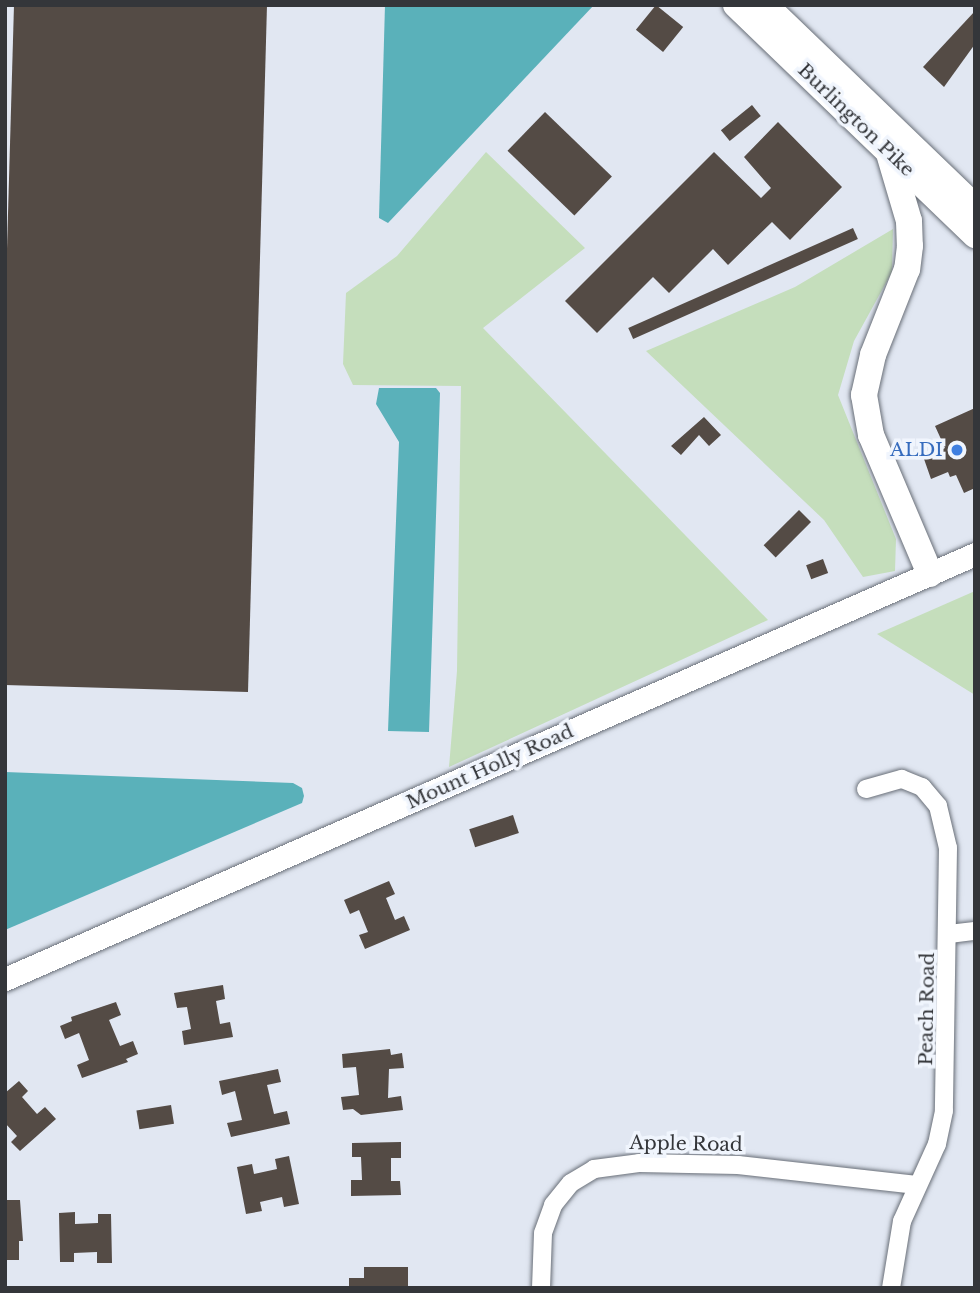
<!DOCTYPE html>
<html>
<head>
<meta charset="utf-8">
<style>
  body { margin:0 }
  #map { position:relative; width:980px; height:1293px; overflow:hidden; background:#e1e7f2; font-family:"Libre Baskerville",serif }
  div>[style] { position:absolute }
  .green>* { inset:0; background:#c5debc }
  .water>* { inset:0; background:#5ab1ba }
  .building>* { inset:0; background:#544b45; transform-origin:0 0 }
  .roads { filter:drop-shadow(0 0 2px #696f78) drop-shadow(0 0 2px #696f78) }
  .minor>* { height:18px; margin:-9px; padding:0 9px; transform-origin:9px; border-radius:9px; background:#fff }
  .major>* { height:23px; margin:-11.5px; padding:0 11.5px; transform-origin:11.5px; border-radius:11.5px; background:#fff }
  .highway>* { height:26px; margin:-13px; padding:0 13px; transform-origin:13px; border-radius:13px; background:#fff }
  .dots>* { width:19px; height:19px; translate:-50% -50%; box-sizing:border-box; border:4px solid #f0f5fd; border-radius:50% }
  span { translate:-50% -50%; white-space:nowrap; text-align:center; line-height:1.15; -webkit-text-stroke:7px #f0f5fd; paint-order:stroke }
  .street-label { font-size:19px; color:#34363a }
  .shop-label { font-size:19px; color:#366cbe }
  .right { translate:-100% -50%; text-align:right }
  .frame { position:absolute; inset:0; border:7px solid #34363a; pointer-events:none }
</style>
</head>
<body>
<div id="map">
  <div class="green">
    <div style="clip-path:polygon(486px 152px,585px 248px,483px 328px,768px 620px,449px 767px,457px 671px,461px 386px,353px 385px,343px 364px,346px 293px,397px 256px)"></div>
    <div style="clip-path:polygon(893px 229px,892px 272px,854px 341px,838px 395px,896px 539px,895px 571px,863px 577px,824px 520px,646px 351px,795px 287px)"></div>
    <div style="clip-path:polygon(975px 591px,975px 695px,877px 634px)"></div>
  </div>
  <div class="water">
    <div style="clip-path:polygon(385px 5px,594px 5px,388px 223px,379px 218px)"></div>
    <div style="clip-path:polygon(379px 388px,436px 388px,440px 393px,429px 732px,388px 731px,399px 442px,376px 404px)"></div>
    <div style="clip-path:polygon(5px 772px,293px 783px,302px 788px,304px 796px,302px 803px,5px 930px)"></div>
  </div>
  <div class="building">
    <div style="clip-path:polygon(14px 5px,267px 5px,248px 692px,5px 685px,5px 318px)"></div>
    <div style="left:656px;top:5px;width:35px;height:32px;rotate:39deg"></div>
    <div style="clip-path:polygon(975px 11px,975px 44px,944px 87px,923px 67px)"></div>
    <div style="left:752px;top:105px;width:14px;height:40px;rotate:51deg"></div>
    <div style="left:545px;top:112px;width:93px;height:54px;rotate:44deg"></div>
    <div style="clip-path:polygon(778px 122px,842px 187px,790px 240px,772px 222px,728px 265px,713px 249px,669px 293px,653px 277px,597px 333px,565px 301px,714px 152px,761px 198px,771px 188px,744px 157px)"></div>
    <div style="left:853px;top:228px;width:12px;height:246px;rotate:66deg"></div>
    <div style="clip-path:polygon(975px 408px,975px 488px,964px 493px,956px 475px,950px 477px,948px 472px,931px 479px,924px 459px,945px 448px,935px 426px)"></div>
    <div style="clip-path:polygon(704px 417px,721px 435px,709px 446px,699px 435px,681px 455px,671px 446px)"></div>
    <div style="left:799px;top:510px;width:17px;height:50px;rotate:45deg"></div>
    <div style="left:823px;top:559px;width:15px;height:18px;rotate:70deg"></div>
    <div style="left:513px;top:815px;width:19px;height:46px;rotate:72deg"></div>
    <div style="clip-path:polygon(389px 881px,395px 894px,386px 898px,395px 920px,404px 916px,410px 930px,365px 949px,359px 935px,368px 932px,359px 910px,350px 914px,344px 900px)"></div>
    <div style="clip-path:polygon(223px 985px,225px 999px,216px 1001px,220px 1024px,230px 1022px,233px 1037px,184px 1045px,182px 1031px,191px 1029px,187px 1007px,177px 1008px,174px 993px)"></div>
    <div style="clip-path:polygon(116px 1002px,121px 1015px,109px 1020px,120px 1046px,133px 1041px,138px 1054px,126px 1059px,128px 1062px,82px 1078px,77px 1065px,89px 1060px,79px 1033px,65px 1039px,60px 1026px,72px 1021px,71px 1017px)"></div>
    <div style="clip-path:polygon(390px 1049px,391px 1055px,402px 1053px,404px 1068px,389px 1069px,388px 1098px,401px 1096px,403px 1110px,361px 1115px,353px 1109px,343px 1110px,341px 1097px,359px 1095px,356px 1067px,343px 1068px,342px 1054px)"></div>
    <div style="clip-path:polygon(278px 1069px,281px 1082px,267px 1085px,274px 1114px,287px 1111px,290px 1124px,231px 1137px,227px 1123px,242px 1120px,235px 1091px,222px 1095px,219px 1081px)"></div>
    <div style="clip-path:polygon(19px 1081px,28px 1091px,22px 1097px,37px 1114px,45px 1107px,56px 1119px,20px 1151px,11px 1142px,17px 1136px,5px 1123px,5px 1093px)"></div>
    <div style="left:171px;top:1105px;width:19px;height:35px;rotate:81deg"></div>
    <div style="clip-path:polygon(401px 1142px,401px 1158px,391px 1158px,391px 1181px,400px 1181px,401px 1195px,351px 1196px,351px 1180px,362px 1180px,361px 1157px,352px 1157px,352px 1143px)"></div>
    <div style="clip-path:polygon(289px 1156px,299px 1204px,284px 1207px,282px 1197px,260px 1202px,262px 1211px,246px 1214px,237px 1167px,252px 1164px,254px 1174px,277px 1169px,275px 1159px)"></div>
    <div style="clip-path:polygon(6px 1200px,20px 1200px,23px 1241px,19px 1241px,19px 1260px,5px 1260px)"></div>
    <div style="clip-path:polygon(75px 1212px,75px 1224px,98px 1223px,98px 1214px,111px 1214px,112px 1263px,97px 1263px,97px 1252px,74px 1253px,74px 1262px,60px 1262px,59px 1213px)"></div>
    <div style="clip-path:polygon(364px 1267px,408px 1267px,408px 1288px,349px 1288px,349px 1278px,364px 1278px)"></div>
  </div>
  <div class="roads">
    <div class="minor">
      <div style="left:866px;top:789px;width:37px;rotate:-16deg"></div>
      <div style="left:902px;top:779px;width:22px;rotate:22deg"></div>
      <div style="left:922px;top:787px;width:25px;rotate:50deg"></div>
      <div style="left:938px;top:806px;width:43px;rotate:76.6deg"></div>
      <div style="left:948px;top:848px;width:263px;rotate:90.9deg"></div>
      <div style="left:944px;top:1111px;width:34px;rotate:102deg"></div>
      <div style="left:937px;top:1144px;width:85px;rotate:114.4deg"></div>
      <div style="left:902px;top:1221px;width:68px;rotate:99.3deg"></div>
      <div style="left:949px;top:934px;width:26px;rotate:-7deg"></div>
      <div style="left:541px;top:1288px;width:55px;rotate:-87.9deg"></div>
      <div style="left:543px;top:1233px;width:30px;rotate:-70deg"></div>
      <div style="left:553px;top:1205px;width:28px;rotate:-51deg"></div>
      <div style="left:571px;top:1183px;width:27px;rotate:-31deg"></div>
      <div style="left:594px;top:1169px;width:45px;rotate:-7.6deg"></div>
      <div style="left:639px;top:1163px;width:99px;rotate:1.2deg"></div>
      <div style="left:738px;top:1165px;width:180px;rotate:6.4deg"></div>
    </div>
    <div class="major">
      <div style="left:5px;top:979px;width:1059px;rotate:-23.66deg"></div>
    </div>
    <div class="highway">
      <div style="left:736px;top:5px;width:332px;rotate:43.9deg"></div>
      <div style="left:765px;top:5px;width:291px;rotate:43.9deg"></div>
      <div style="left:888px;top:150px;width:74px;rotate:73.5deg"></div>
      <div style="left:909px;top:221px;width:25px;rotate:88deg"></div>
      <div style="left:910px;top:246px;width:23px;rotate:97deg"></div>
      <div style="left:907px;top:269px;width:92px;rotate:111.6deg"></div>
      <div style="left:873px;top:355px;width:41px;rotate:102.7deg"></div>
      <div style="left:864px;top:395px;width:41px;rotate:80.1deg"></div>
      <div style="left:871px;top:435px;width:151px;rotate:67deg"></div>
    </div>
  </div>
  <div class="dots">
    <div style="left:957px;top:450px;background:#3f7fe0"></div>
  </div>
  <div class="street-label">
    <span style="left:856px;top:120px;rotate:44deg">Burlington Pike</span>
    <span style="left:490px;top:767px;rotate:-24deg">Mount Holly Road</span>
    <span style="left:927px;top:1009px;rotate:-89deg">Peach Road</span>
    <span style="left:686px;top:1144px;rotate:1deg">Apple Road</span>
  </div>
  <div class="shop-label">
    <span class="right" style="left:943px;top:450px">ALDI</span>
  </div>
  <div class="frame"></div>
</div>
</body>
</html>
